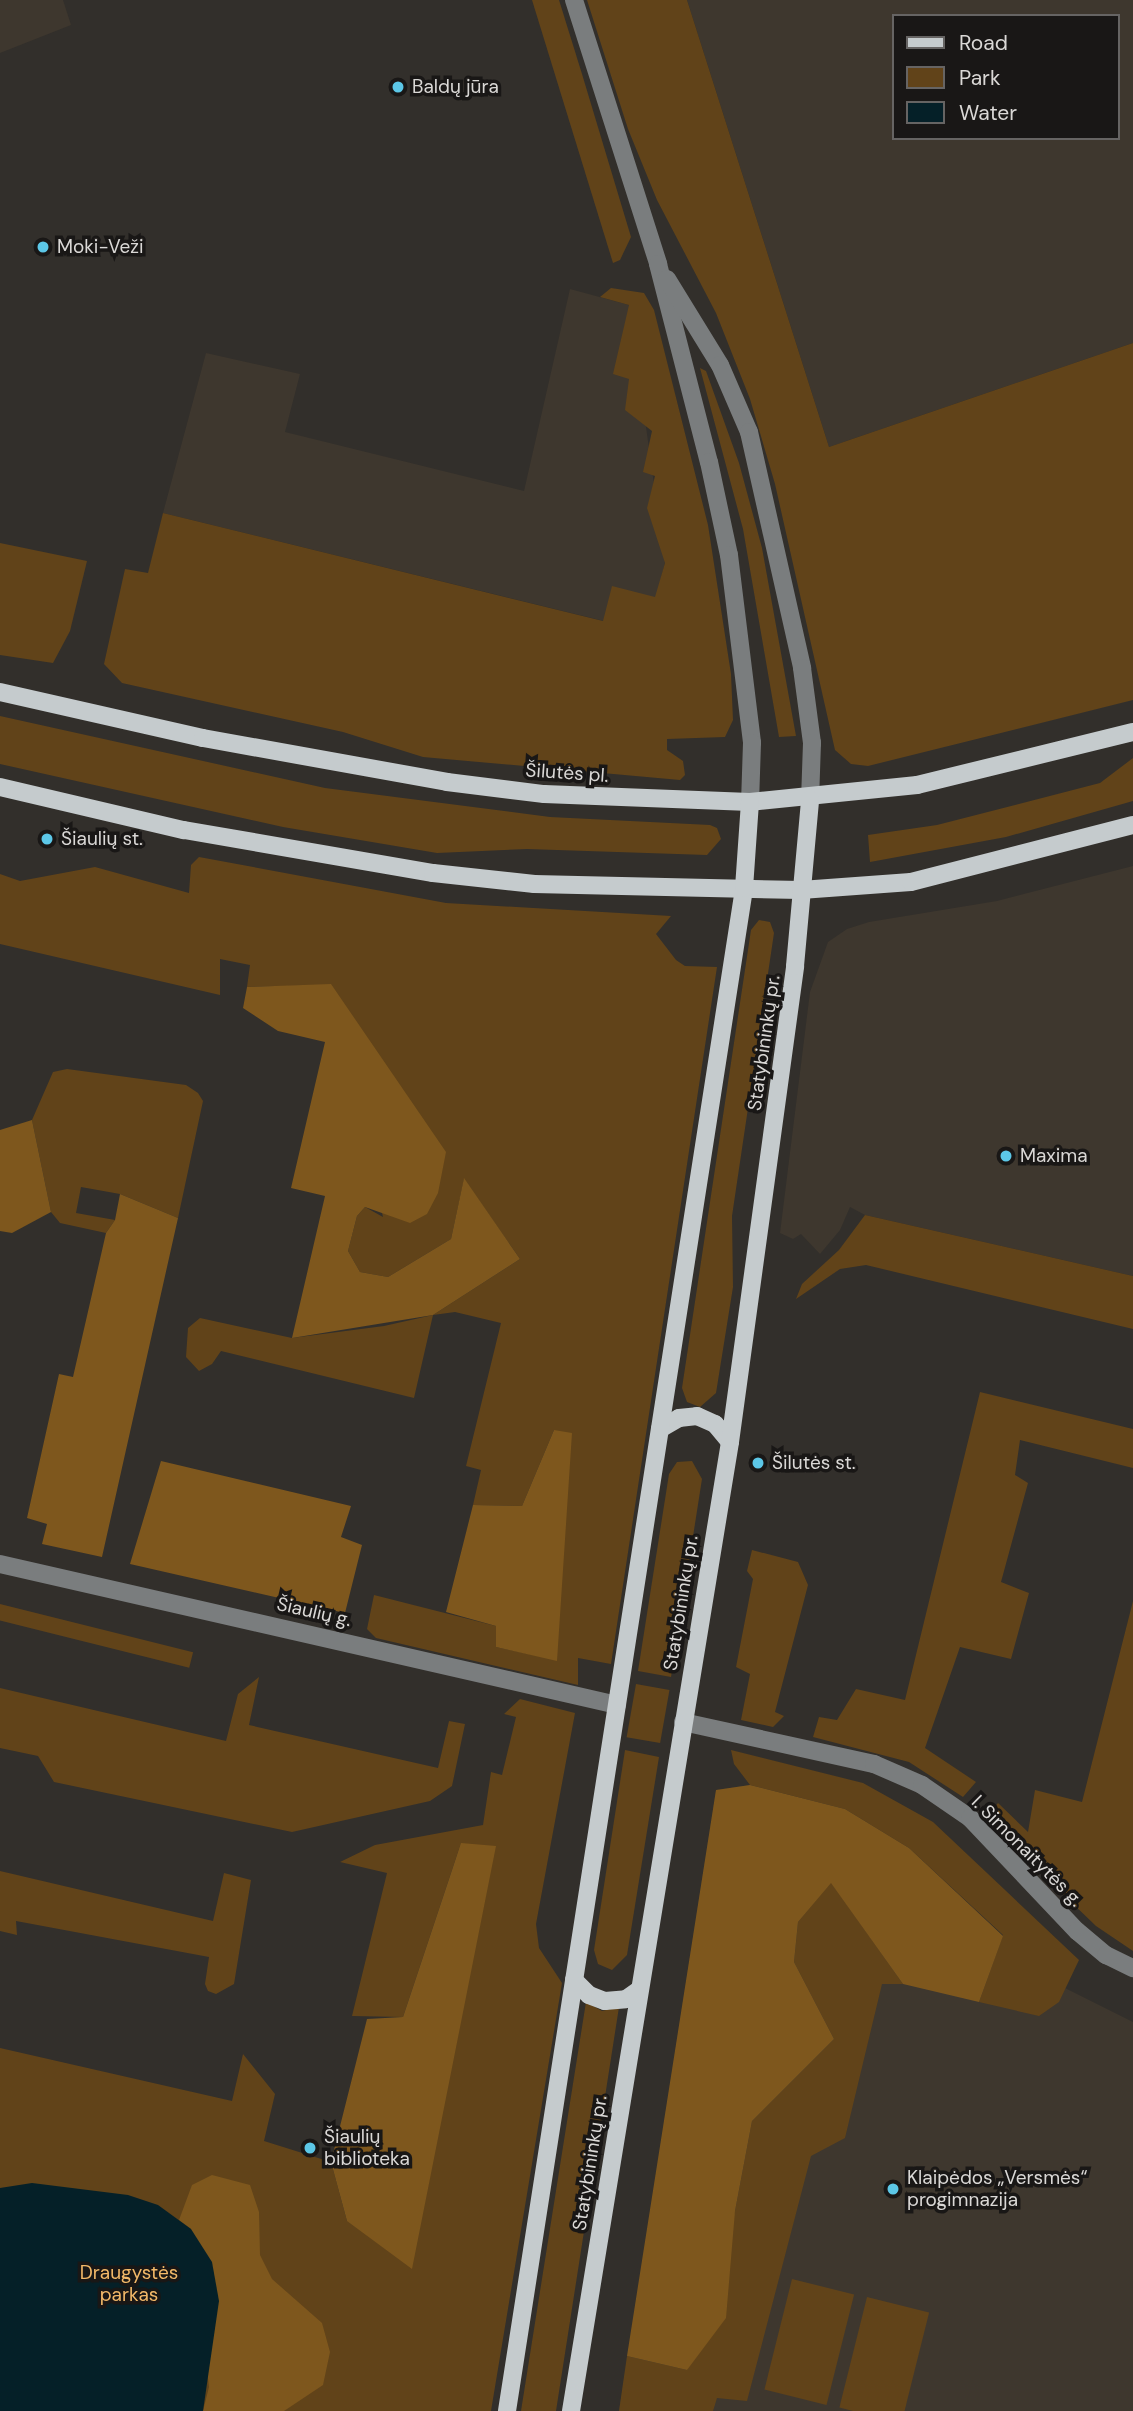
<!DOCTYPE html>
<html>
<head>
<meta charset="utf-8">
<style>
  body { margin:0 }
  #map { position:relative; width:1133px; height:2411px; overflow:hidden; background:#322f2b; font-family:"DM Sans",sans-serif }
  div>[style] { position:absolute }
  .built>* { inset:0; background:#3e372e }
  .green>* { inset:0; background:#614319; transform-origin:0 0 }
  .forest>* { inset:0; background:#7e571d }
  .water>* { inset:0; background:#052028 }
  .minor>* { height:18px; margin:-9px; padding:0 9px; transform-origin:9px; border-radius:9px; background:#7a7d7e }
  .major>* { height:18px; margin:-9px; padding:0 9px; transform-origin:9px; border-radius:9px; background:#c5cbcd }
  .dots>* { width:19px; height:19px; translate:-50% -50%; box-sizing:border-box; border:4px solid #191716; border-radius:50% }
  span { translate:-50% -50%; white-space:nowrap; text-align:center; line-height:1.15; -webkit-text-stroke:7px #191716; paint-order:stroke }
  .poi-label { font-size:19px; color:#dad8d6 }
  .left { translate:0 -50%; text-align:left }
  .street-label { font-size:19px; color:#dad8d6 }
  .park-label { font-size:19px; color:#f3b969 }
  .legend { position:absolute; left:892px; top:14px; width:228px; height:126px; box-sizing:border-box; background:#191716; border:2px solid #666463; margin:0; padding:9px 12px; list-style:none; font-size:21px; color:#dad8d6 }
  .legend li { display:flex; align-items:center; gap:14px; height:35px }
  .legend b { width:35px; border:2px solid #666463 }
</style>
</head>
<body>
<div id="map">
  <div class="built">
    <div style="clip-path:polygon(0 0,63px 0,71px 25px,0 53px)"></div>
    <div style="clip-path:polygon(evenodd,687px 0,1133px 0,1133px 343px,829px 447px,687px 0,893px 16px,1117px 16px,1117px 138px,893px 138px,893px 16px)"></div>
    <div style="clip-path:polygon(570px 289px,629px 305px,665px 563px,656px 597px,604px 621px,163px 513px,206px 353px,300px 374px,285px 432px,524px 491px)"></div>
    <div style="clip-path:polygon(1133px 866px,1133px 1276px,865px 1215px,850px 1207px,840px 1230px,820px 1254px,801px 1234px,793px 1239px,780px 1233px,810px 992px,828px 942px,847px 929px,869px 922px,997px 901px)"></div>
    <div style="clip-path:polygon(750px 1785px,909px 1848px,1051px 1981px,1133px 2022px,1133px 2411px,619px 2411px,716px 1790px)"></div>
  </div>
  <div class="green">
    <div style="clip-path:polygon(532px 0,559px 0,582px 74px,631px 237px,620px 260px,613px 263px)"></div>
    <div style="clip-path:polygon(587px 0,687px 0,829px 447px,1133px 343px,1133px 700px,868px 766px,851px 764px,835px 750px,775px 484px,750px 399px,716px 313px,657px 200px,628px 129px)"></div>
    <div style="clip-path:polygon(611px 288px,644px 293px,654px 310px,708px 525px,731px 674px,733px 720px,725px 737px,667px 739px,667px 750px,683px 761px,685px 775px,680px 780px,423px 757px,343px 732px,122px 683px,104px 664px,125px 569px,148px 573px,163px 513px,603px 621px,612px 586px,655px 597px,665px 563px,647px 508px,655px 476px,643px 472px,652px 431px,625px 410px,629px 379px,613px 374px,629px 305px,600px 297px)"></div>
    <div style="clip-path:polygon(700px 368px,706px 371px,739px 463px,762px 548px,796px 736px,779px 737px,743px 529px)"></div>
    <div style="clip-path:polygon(0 543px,87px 561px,70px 631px,53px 663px,0 655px)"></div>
    <div style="clip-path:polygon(0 716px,325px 788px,550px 817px,710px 825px,717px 828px,721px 839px,707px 855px,527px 849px,437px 853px,283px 827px,0 764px)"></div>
    <div style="clip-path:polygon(1133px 758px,1133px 801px,1006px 837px,870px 862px,868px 835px,937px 825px,1100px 783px)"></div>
    <div style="clip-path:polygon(199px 857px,446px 903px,671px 916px,656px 934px,676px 960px,685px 966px,717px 967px,611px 1664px,578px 1658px,578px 1685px,376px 1638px,367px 1629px,374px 1595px,496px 1626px,496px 1647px,557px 1660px,554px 1430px,522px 1506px,473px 1505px,481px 1470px,466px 1466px,501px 1323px,455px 1312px,433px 1315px,414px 1398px,221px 1351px,212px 1364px,199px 1371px,186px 1357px,188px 1328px,200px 1318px,292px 1338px,384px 1326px,433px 1315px,520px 1259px,464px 1179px,451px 1239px,388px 1277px,360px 1272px,348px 1251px,357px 1216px,365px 1207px,383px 1217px,331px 985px,247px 987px,250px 965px,220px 959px,220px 995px,0 944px,0 874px,20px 881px,95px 867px,189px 893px,191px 865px)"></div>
    <div style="clip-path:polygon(759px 920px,770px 922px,774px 933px,732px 1216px,733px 1287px,716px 1393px,700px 1407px,687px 1402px,682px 1388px,751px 930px)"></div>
    <div style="clip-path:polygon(67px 1069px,186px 1085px,198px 1093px,203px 1101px,178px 1218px,120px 1194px,81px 1187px,76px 1213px,115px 1220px,106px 1233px,60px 1223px,51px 1212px,32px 1120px,53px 1072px)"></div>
    <div style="clip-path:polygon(865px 1215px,1133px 1276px,1133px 1329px,866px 1265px,840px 1269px,796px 1299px,802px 1284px,839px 1250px)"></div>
    <div style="clip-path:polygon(980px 1392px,1133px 1429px,1133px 1468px,1020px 1440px,1015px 1475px,1028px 1483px,1001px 1582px,1029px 1593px,1011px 1659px,960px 1647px,925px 1748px,976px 1782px,963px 1797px,909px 1762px,813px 1737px,819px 1717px,837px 1720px,856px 1689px,905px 1700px)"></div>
    <div style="clip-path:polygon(692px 1461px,702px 1479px,671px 1677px,638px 1671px,669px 1474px,677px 1462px)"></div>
    <div style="clip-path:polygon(752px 1550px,798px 1562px,808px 1585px,775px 1712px,784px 1716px,773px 1727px,741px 1720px,750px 1674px,736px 1667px,753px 1579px,747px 1571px)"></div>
    <div style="clip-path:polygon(1133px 1601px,1133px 1951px,1096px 1926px,985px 1819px,998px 1803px,1028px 1832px,1035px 1790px,1082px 1802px)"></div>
    <div style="left:0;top:1604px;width:199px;height:16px;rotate:14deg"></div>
    <div style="clip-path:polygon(259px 1677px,249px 1725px,438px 1768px,449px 1721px,465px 1724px,452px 1786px,430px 1801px,292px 1832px,54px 1782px,38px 1756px,0 1748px,0 1688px,226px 1741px,238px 1694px)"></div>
    <div style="left:636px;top:1684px;width:34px;height:54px;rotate:10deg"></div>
    <div style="clip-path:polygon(520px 1699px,575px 1713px,536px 1924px,539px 1948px,562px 1983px,491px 2411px,0 2411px,0 2048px,232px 2101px,243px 2054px,275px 2094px,264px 2141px,331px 2162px,347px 2221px,461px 1843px,403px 2017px,352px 2016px,387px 1873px,340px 1862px,375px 1845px,483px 1825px,491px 1772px,502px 1775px,516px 1717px,504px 1714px)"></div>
    <div style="clip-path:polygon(625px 1750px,659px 1757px,627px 1955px,612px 1970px,598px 1964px,594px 1950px)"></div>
    <div style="clip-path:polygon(731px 1750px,863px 1783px,933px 1822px,1079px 1960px,1059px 2002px,1039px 2016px,979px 2002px,1003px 1935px,909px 1848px,845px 1809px,750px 1785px,734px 1764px)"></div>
    <div style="clip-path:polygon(0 1871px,213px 1921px,224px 1873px,251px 1880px,234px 1984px,216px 1994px,208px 1991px,205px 1984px,209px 1957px,16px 1921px,17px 1935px,0 1931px)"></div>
    <div style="clip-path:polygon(831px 1882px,903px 1984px,882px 1984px,845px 2138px,811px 2156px,747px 2401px,717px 2398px,713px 2411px,619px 2411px,627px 2356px,687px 2370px,735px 2211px,752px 2121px,834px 2039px,794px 1962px,798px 1922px)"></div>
    <div style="clip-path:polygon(586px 2002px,602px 2011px,619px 2007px,556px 2411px,521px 2411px)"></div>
    <div style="left:792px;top:2279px;width:64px;height:114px;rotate:14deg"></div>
    <div style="left:867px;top:2297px;width:64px;height:114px;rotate:14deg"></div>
  </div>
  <div class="forest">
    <div style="clip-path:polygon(331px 984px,446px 1152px,438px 1193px,427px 1214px,410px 1223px,365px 1207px,357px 1216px,348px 1251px,360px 1272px,388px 1277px,451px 1239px,464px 1178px,520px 1259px,433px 1315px,292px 1338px,325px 1196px,291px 1188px,325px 1042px,278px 1031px,243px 1008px,247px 987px)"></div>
    <div style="clip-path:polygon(32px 1120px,51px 1212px,12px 1233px,0 1231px,0 1130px)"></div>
    <div style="clip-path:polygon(120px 1194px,178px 1218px,102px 1557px,42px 1544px,47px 1524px,27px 1518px,59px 1374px,73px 1377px,106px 1233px,115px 1220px)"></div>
    <div style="clip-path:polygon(554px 1430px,572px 1433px,557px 1661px,496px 1647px,496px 1626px,446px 1612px,473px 1505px,522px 1506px)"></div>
    <div style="clip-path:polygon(161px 1461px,351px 1506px,341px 1537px,362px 1545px,345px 1613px,130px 1564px)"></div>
    <div style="clip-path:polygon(750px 1785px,845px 1809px,909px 1848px,1003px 1936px,979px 2002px,903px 1984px,831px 1883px,798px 1922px,794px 1962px,834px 2039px,752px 2121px,735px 2211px,726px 2318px,687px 2370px,627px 2356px,716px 1790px)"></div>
    <div style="clip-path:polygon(461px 1843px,496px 1846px,412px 2269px,347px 2221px,331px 2162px,367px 2019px,403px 2017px)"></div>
    <div style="clip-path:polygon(212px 2175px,250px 2185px,259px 2212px,260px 2255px,272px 2279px,322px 2323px,330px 2352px,323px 2385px,284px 2411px,203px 2411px,209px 2387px,191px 2229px,179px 2220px,192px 2185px)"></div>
  </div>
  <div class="water">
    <div style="clip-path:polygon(32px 2183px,128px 2195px,158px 2205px,191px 2229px,212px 2262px,219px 2301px,203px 2411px,0 2411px,0 2188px)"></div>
  </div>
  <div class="minor">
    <div style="left:574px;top:0;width:277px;rotate:72.3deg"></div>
    <div style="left:658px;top:264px;width:204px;rotate:75.6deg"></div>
    <div style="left:709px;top:462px;width:95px;rotate:77.9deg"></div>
    <div style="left:729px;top:555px;width:189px;rotate:83deg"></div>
    <div style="left:752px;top:743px;width:59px;rotate:91.9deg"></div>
    <div style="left:667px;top:279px;width:101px;rotate:58.4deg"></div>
    <div style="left:720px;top:365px;width:73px;rotate:66.6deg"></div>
    <div style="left:749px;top:432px;width:242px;rotate:77.3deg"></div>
    <div style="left:802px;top:668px;width:76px;rotate:82.4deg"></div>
    <div style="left:812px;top:743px;width:57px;rotate:92deg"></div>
    <div style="left:0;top:1564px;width:633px;rotate:12.87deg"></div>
    <div style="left:683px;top:1722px;width:196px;rotate:12.4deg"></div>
    <div style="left:874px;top:1764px;width:52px;rotate:23.6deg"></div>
    <div style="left:922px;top:1785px;width:58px;rotate:34.5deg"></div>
    <div style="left:970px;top:1818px;width:156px;rotate:46.6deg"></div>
    <div style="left:1077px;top:1931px;width:38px;rotate:40deg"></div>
    <div style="left:1106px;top:1955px;width:30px;rotate:26deg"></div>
  </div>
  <div class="major">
    <div style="left:0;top:692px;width:208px;rotate:12.8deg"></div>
    <div style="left:203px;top:738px;width:248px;rotate:10.2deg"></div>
    <div style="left:447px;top:782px;width:98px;rotate:7.1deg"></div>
    <div style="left:544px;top:794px;width:206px;rotate:2.2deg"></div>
    <div style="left:750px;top:802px;width:168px;rotate:-5.8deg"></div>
    <div style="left:917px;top:785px;width:222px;rotate:-13.8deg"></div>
    <div style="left:0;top:787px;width:189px;rotate:13.2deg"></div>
    <div style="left:184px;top:830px;width:253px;rotate:9.8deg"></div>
    <div style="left:433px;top:873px;width:102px;rotate:6.2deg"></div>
    <div style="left:534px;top:884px;width:267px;rotate:1.3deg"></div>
    <div style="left:801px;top:890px;width:110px;rotate:-4.2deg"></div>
    <div style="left:911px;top:882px;width:229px;rotate:-14.4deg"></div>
    <div style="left:660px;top:1429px;width:22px;rotate:-30deg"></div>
    <div style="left:679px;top:1418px;width:18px;rotate:-6deg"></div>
    <div style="left:697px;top:1416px;width:20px;rotate:24deg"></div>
    <div style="left:715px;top:1424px;width:23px;rotate:50deg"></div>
    <div style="left:574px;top:1980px;width:21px;rotate:45deg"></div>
    <div style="left:589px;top:1995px;width:17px;rotate:21deg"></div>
    <div style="left:605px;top:2001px;width:21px;rotate:-5deg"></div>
    <div style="left:626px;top:1999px;width:16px;rotate:-35deg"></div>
    <div style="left:507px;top:2411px;width:1541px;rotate:-81.15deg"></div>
    <div style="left:744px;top:888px;width:86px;rotate:-86deg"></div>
    <div style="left:571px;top:2411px;width:982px;rotate:-80.68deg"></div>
    <div style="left:730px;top:1442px;width:480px;rotate:-82.2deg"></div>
    <div style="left:795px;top:966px;width:167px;rotate:-84.8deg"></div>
  </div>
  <div class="dots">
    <div style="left:398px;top:87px;background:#5cc7e7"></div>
    <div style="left:43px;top:247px;background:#5cc7e7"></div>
    <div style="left:47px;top:839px;background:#5cc7e7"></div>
    <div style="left:1006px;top:1156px;background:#5cc7e7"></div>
    <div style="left:758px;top:1463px;background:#5cc7e7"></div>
    <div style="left:310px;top:2148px;background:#5cc7e7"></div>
    <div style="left:893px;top:2189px;background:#5cc7e7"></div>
  </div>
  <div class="poi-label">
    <span class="left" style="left:412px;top:87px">Baldų jūra</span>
    <span class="left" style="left:57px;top:247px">Moki-Veži</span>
    <span class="left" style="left:61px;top:839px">Šiaulių st.</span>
    <span class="left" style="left:1020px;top:1156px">Maxima</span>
    <span class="left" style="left:772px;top:1463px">Šilutės st.</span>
    <span class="left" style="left:324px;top:2148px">Šiaulių<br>biblioteka</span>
    <span class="left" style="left:907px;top:2189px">Klaipėdos „Versmės“<br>progimnazija</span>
  </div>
  <div class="street-label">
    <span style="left:567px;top:773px;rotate:4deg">Šilutės pl.</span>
    <span style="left:764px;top:1043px;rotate:-82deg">Statybininkų pr.</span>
    <span style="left:681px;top:1603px;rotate:-81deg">Statybininkų pr.</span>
    <span style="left:314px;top:1612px;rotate:13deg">Šiaulių g.</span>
    <span style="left:1027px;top:1851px;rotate:45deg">I. Simonaitytės g.</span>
    <span style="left:590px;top:2163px;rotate:-81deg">Statybininkų pr.</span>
  </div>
  <div class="park-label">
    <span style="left:129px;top:2284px">Draugystės<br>parkas</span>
  </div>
  <ul class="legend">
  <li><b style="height:9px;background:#c5cbcd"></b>Road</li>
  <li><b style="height:19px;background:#614319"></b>Park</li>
  <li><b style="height:19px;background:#052028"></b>Water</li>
  </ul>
</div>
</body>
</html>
